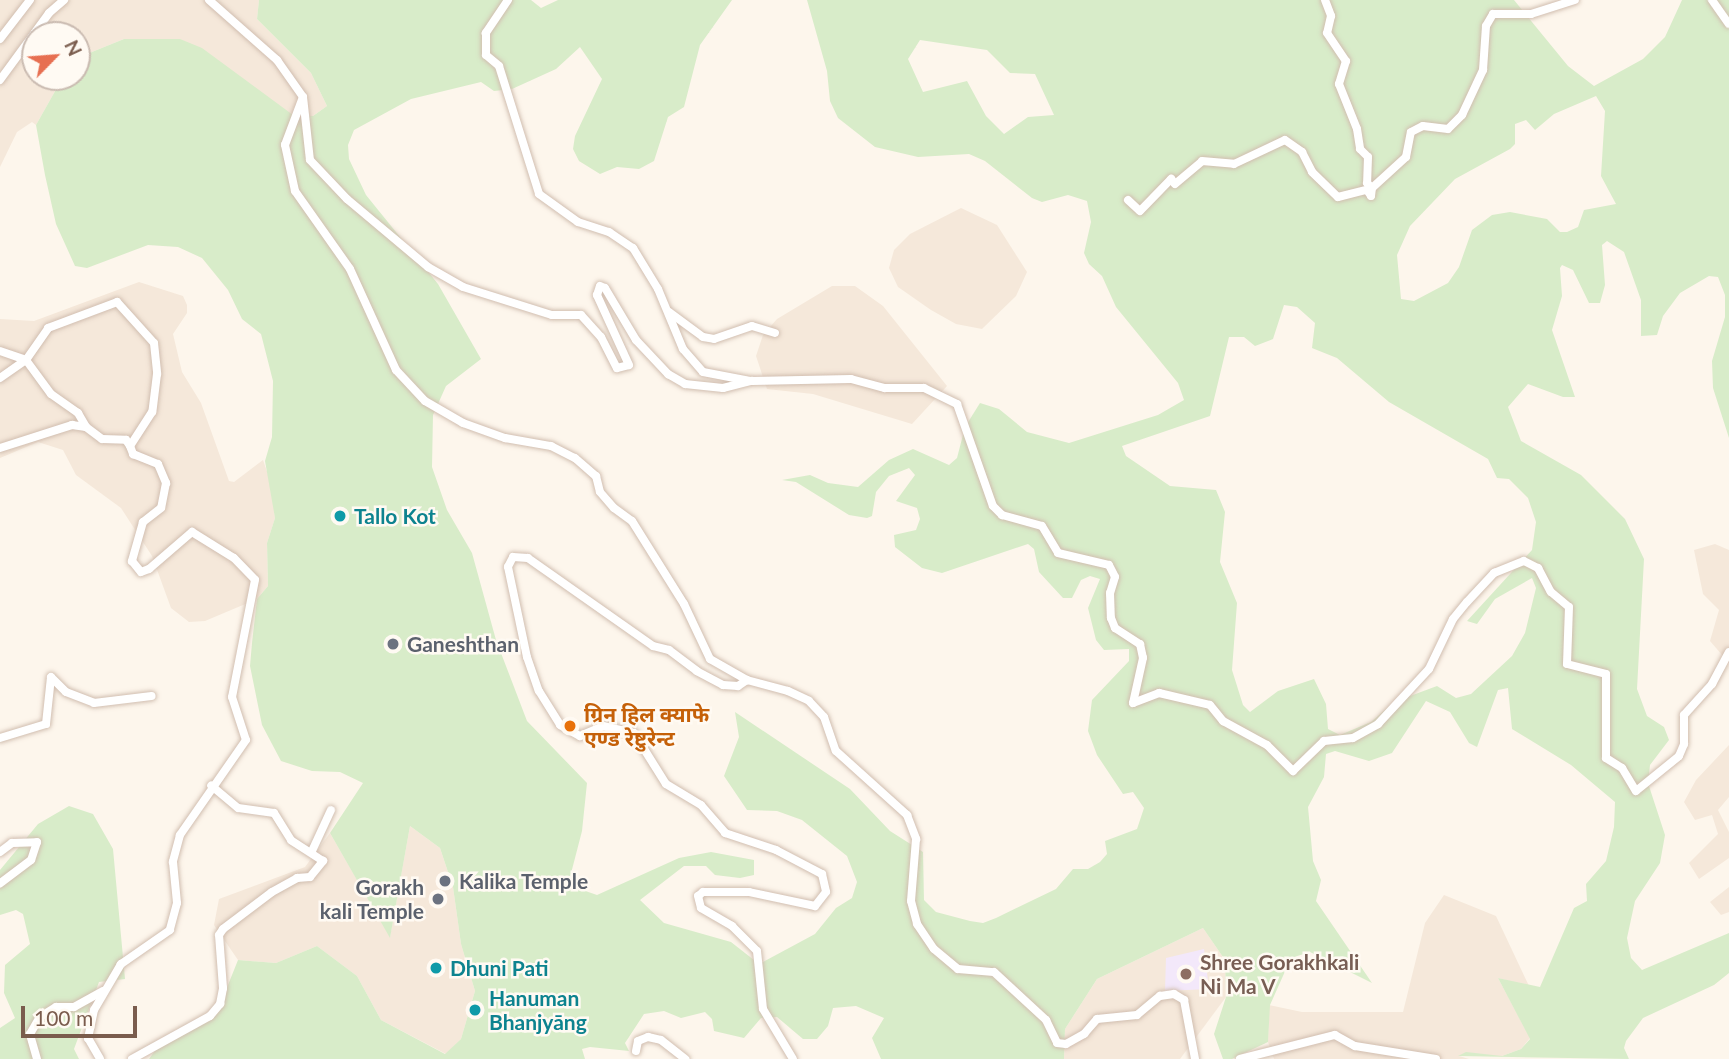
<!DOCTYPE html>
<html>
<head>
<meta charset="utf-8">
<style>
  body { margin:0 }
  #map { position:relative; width:1729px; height:1059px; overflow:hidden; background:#fdf6ec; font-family:Lato,"Noto Sans Devanagari",sans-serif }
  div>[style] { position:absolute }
  .residential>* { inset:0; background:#f5e8da }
  .education>* { inset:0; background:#f3e8fa }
  .green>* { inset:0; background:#d8ecc9 }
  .roads { filter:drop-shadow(0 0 2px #d1beb0) drop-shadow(0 0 2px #d1beb0) }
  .minor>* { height:8px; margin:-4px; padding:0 4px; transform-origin:4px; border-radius:4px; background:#fff }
  .dots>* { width:19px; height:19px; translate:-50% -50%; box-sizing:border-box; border:4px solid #fffaf3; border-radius:50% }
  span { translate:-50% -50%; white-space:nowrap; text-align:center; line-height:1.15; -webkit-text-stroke:5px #fffaf3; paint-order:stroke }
  .culture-label { font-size:21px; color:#0d838f; font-weight:700 }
  .left { translate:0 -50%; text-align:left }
  .worship-label { font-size:21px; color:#5b616d; font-weight:700 }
  .right { translate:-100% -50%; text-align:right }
  .food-label { font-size:21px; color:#c56008; font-weight:700 }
  .education-label { font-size:21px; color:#785e54; font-weight:700 }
  .north { position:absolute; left:21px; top:21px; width:70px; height:70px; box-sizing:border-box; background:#fffaf3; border:2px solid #cabbb1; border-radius:50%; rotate:65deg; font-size:19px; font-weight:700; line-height:28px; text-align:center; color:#7a5c4d }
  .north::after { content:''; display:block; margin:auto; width:24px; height:32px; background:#e76f51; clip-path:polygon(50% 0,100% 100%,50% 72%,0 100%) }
  .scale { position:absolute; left:21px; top:1006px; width:116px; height:32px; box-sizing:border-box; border:4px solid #7a5c4d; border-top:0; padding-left:9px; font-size:21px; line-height:24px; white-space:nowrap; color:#7a5c4d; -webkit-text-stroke:5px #fffaf3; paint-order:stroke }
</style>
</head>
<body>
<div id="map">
  <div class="residential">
    <div style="clip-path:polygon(0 0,259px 0,257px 19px,311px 73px,327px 106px,313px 116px,293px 116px,124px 39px,77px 58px,77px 35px,35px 35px,35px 77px,63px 77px,36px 125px,32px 122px,17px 132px,0 167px)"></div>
    <div style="clip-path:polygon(961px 208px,997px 225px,1027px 272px,1016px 296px,982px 329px,956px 324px,931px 310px,898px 287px,889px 268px,894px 250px,910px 234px)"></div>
    <div style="clip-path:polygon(139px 282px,183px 296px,187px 305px,187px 313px,173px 334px,182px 372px,201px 403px,229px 481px,234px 482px,263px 460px,272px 486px,275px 518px,267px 543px,268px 586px,257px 599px,205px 621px,189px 622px,171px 608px,152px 556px,121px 508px,76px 475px,63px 450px,38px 442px,0 458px,0 319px,34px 321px)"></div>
    <div style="clip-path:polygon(832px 286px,855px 286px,883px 306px,947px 386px,912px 424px,813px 394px,767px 389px,756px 356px,763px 335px,777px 319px)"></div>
    <div style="clip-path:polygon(1715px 544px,1729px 550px,1729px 663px,1710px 641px,1719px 610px,1703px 594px,1694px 550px)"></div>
    <div style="clip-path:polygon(1729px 745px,1729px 797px,1718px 810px,1729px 832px,1729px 858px,1699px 879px,1689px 863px,1718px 834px,1712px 815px,1695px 820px,1684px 802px,1696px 780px)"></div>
    <div style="clip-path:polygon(410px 826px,440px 848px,453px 887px,461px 944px,475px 991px,461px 1039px,446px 1054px,381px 1020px,357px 976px,317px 946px,276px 963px,238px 960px,214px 925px,219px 899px,305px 867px,330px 833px,390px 937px)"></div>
    <div style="clip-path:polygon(1729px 887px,1729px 912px,1721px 915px,1710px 902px)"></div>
    <div style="clip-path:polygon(1444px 895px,1496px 916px,1529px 986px,1498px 978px,1530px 1038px,1521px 1049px,1502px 1056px,1459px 1056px,1469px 1059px,1274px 1059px,1268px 1042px,1269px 1005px,1302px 1012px,1403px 1012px,1425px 923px)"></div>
    <div style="clip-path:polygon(1203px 928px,1225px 960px,1226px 997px,1180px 1059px,1064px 1059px,1065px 1029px,1097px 979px)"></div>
  </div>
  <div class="education">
    <div style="clip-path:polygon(1204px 949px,1209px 989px,1165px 991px,1166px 958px)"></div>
  </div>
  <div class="green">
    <div style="clip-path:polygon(evenodd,259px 0,531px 0,541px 8px,558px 0,732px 0,700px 45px,684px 107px,668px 117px,654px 161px,639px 169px,617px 167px,600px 174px,579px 161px,573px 149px,575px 136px,602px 79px,580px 47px,556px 69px,512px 89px,494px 91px,481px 82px,411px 99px,354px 130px,348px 145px,349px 159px,366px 195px,438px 284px,481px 359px,446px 386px,433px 415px,432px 467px,447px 510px,472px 553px,496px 640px,527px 721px,587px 783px,582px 831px,568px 885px,597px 895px,679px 858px,711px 852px,754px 860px,754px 875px,740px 878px,715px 875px,706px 866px,684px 866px,640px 900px,664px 923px,731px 942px,759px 964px,815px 934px,836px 908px,852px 898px,857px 882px,847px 856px,802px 820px,777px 811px,747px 810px,724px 776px,739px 737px,735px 712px,850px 789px,890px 831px,923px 852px,924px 900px,936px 912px,970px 921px,983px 923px,996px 918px,1056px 889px,1073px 869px,1088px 869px,1100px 862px,1107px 854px,1105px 841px,1137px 829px,1144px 808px,1133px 792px,1123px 794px,1097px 755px,1088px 731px,1092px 700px,1129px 661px,1129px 649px,1104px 650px,1096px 640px,1088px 608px,1100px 579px,1090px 576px,1081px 580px,1072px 598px,1063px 598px,1039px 572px,1034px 549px,1028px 544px,942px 573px,922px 568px,895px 547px,894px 535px,916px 530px,920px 519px,917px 508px,896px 501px,915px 475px,909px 468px,889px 476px,876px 492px,872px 516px,867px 518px,849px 515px,796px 482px,782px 480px,810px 475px,828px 483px,858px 487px,889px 460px,913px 449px,949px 465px,957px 458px,965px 427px,980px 403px,999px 409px,1027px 432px,1069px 443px,1158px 415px,1184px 400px,1178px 383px,1116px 307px,1102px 276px,1089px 264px,1084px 253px,1091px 222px,1087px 201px,1068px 195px,1042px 202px,1032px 198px,985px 161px,969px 154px,918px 157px,875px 147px,838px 118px,830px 101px,827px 71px,807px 0,1514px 0,1568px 66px,1594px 86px,1643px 59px,1665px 37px,1682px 0,1729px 0,1729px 438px,1713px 388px,1712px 361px,1725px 317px,1725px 295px,1718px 277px,1709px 276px,1680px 293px,1663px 316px,1657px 335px,1641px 336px,1641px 300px,1624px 252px,1607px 241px,1602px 245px,1605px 285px,1600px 303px,1589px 303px,1573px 270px,1562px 265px,1560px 268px,1562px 296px,1552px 330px,1575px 397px,1563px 397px,1528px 384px,1508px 407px,1521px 441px,1581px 475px,1625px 519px,1644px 559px,1637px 689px,1647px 716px,1664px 727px,1669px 740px,1650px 765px,1648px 783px,1665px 835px,1660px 863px,1635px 901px,1627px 938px,1631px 958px,1642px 970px,1729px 933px,1729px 973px,1714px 985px,1643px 1018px,1626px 1041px,1624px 1048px,1629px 1059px,1458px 1056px,1466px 1052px,1502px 1056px,1521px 1049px,1530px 1039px,1498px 978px,1540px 987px,1574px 908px,1587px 901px,1586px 884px,1606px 861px,1614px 827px,1615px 802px,1571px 765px,1512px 729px,1508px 688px,1498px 690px,1477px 747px,1469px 743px,1450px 712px,1426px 701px,1392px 753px,1369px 761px,1335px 751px,1326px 754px,1324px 777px,1308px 807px,1313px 861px,1321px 880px,1316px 901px,1372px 983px,1310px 952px,1291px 958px,1270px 1005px,1268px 1042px,1232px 1059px,1223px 1059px,1214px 1034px,1226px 997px,1225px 960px,1203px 928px,1097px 979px,1065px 1029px,1064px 1059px,881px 1059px,872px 1038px,884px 1018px,856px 1006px,833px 1008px,828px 1026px,817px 1039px,803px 1039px,777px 1017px,761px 1018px,744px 1038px,714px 1031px,712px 1019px,705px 1012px,681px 1018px,664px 1011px,644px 1014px,625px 1043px,629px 1051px,590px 1047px,582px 1049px,585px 1059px,149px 1059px,162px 1041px,216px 1015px,238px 960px,276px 963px,317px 946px,357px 976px,381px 1020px,445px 1054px,461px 1039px,475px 991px,461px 944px,453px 887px,440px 848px,410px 826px,390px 938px,330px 833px,363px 783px,340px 772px,312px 771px,281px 761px,262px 725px,250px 666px,252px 643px,257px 599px,268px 586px,267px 543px,275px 518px,265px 461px,272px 437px,273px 381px,261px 334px,242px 319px,228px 290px,202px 258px,178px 247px,148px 245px,87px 268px,75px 266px,56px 224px,45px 175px,36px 125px,63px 77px,77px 77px,77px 58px,124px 39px,180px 39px,202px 48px,293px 115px,313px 116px,327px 106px,311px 73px,257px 19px,259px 0,920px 40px,987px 50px,1010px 73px,1035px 74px,1054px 115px,1028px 117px,1004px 134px,986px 116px,967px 81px,923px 92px,908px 59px,920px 40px,259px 0,1596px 96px,1605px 111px,1601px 176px,1616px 204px,1584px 210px,1578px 227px,1567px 232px,1560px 232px,1547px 219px,1510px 212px,1492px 215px,1472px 230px,1459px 267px,1448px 283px,1414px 301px,1401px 299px,1397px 255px,1410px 226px,1455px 179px,1510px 149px,1515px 144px,1515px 124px,1526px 120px,1535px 130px,1554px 114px,1596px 96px,259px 0,1284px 305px,1297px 307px,1315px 323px,1312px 348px,1337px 358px,1389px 402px,1488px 459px,1497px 478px,1509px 479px,1528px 498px,1536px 522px,1532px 550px,1467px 621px,1477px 624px,1495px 599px,1532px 578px,1536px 588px,1525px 633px,1512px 656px,1471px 694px,1456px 698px,1437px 686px,1394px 702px,1371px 722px,1340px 735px,1328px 729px,1326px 704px,1314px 679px,1278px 691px,1250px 712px,1243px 705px,1232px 670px,1237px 603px,1220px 562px,1225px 512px,1216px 490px,1170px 486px,1126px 456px,1122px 446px,1210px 416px,1229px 337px,1244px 337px,1255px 346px,1273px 339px,1284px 305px)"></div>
    <div style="clip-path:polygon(69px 806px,93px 814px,113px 849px,125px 979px,99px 982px,74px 1049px,79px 1059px,0 1059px,0 1028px,15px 1018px,4px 993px,5px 965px,30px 944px,23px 914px,16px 910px,0 915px,0 870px,38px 824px)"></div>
  </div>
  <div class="roads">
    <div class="minor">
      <div style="left:209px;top:0;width:91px;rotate:41.4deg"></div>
      <div style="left:277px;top:60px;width:45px;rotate:54.9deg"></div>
      <div style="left:303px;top:97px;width:51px;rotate:110.6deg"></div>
      <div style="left:285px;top:145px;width:47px;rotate:77.7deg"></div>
      <div style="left:295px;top:191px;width:95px;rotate:54.8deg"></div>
      <div style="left:350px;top:269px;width:111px;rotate:65.5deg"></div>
      <div style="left:396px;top:370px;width:42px;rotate:46.9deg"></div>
      <div style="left:425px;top:401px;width:44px;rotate:30.1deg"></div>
      <div style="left:463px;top:423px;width:45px;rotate:19.7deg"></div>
      <div style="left:505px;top:438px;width:47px;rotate:9.9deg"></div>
      <div style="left:551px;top:446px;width:27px;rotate:27deg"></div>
      <div style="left:575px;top:458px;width:28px;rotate:41deg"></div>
      <div style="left:596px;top:476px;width:16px;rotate:76deg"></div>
      <div style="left:600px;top:492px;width:21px;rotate:49deg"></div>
      <div style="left:614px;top:508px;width:22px;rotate:36deg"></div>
      <div style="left:632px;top:521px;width:98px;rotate:57.9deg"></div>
      <div style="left:684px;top:604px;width:61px;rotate:64.7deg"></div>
      <div style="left:710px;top:659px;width:43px;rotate:29.6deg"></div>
      <div style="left:747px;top:680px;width:42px;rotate:15deg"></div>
      <div style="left:788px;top:691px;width:23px;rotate:25deg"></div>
      <div style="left:809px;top:701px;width:22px;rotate:47deg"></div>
      <div style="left:824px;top:717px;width:36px;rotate:71deg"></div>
      <div style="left:836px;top:751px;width:96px;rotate:42deg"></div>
      <div style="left:907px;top:815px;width:26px;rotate:69deg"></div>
      <div style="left:916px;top:839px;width:62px;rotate:94.6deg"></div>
      <div style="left:911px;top:901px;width:24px;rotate:75deg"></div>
      <div style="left:917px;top:924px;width:30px;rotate:56deg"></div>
      <div style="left:934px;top:949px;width:31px;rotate:40deg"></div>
      <div style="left:958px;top:969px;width:36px;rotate:5deg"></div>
      <div style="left:994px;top:972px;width:71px;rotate:42.7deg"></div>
      <div style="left:1046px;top:1020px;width:25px;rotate:64deg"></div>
      <div style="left:1057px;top:1043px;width:9px;rotate:6deg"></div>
      <div style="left:1066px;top:1044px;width:21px;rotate:-29deg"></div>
      <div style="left:1084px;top:1034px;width:20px;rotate:-49deg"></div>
      <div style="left:1097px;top:1019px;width:40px;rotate:-5.7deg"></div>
      <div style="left:1137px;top:1015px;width:30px;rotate:-40deg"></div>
      <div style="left:1160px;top:996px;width:14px;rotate:-8deg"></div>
      <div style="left:1174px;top:994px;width:12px;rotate:31deg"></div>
      <div style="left:1184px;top:1000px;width:60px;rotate:79.4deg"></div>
      <div style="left:508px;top:0;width:40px;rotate:124deg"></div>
      <div style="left:486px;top:33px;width:22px;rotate:90deg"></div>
      <div style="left:486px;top:55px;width:17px;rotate:40deg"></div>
      <div style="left:499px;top:66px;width:134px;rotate:72.6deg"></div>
      <div style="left:539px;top:194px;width:48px;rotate:35.7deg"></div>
      <div style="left:578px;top:222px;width:33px;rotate:18deg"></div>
      <div style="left:609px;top:232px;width:29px;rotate:34deg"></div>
      <div style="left:633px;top:248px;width:48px;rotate:58.6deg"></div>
      <div style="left:658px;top:289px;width:65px;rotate:67.4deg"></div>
      <div style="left:683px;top:349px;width:30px;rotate:49deg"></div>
      <div style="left:703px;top:372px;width:48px;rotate:10.8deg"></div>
      <div style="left:1325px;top:0;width:17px;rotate:69deg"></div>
      <div style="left:1331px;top:16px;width:17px;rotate:103deg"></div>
      <div style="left:1327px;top:33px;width:34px;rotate:56deg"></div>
      <div style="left:1346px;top:61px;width:24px;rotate:107deg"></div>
      <div style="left:1339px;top:84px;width:48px;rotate:68.2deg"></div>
      <div style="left:1357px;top:129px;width:20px;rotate:81deg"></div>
      <div style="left:1360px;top:149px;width:11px;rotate:45deg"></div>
      <div style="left:1368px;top:157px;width:26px;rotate:92deg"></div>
      <div style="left:1367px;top:183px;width:7px;rotate:45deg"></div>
      <div style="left:1712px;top:0;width:29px;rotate:55deg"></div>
      <div style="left:0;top:39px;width:49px;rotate:-52.4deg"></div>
      <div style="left:0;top:80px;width:83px;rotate:-53.8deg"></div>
      <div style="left:49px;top:13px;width:20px;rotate:-41deg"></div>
      <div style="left:303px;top:97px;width:63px;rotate:83.7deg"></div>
      <div style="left:310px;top:160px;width:54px;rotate:46.5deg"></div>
      <div style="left:347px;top:199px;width:106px;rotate:40deg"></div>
      <div style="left:428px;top:267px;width:40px;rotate:29.7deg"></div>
      <div style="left:463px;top:287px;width:93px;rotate:17.5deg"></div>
      <div style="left:552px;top:315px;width:29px"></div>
      <div style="left:581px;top:315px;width:30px;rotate:48deg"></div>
      <div style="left:601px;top:337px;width:35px;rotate:63deg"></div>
      <div style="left:617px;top:368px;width:12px;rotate:-14deg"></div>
      <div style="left:629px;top:365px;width:77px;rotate:-114.6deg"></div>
      <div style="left:597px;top:295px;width:9px;rotate:-72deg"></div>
      <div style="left:600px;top:286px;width:5px;rotate:22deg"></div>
      <div style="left:605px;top:288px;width:61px;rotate:59.2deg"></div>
      <div style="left:636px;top:340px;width:47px;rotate:46.7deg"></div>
      <div style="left:668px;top:374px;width:20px;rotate:30deg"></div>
      <div style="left:685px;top:384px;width:38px;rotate:6deg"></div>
      <div style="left:723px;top:388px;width:30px;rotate:-14deg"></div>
      <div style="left:752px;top:381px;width:99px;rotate:-1.2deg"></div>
      <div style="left:851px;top:379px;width:35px;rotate:15deg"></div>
      <div style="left:885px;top:388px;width:39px"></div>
      <div style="left:924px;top:388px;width:37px;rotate:26deg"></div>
      <div style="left:957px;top:404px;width:108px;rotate:70.6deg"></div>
      <div style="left:993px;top:506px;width:13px;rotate:45deg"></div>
      <div style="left:1002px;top:515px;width:41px;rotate:15.4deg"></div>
      <div style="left:1042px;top:526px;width:31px;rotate:59deg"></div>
      <div style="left:1058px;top:553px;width:52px;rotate:13.2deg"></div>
      <div style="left:1109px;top:565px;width:13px;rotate:63deg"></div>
      <div style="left:1115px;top:577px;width:17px;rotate:107deg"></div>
      <div style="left:1110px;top:593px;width:25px;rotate:88deg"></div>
      <div style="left:1111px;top:618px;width:11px;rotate:68deg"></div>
      <div style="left:1115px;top:628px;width:30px;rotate:33deg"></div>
      <div style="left:1140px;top:644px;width:14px;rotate:78deg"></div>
      <div style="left:1143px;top:658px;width:46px;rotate:102.5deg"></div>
      <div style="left:1133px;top:703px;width:28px;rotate:-21deg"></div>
      <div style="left:1159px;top:693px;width:52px;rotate:13.2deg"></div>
      <div style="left:1210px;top:705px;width:21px;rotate:51deg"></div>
      <div style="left:1223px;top:721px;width:50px;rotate:28.6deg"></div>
      <div style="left:1267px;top:745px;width:37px;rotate:45deg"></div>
      <div style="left:1293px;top:771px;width:43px;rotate:-44.1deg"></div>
      <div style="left:1324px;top:741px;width:29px;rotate:-6deg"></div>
      <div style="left:1353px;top:738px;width:29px;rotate:-29deg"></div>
      <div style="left:1378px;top:724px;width:75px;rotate:-47.2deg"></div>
      <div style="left:1429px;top:669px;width:55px;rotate:-64.4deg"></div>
      <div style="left:1453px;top:619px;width:22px;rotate:-51deg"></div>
      <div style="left:1467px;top:602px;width:40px;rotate:-47deg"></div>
      <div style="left:1494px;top:573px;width:32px;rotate:-22deg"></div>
      <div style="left:1524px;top:561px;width:16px;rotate:27deg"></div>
      <div style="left:1538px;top:568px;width:27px;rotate:62deg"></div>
      <div style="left:1551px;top:592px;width:23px;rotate:40deg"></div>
      <div style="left:1569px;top:607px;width:57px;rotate:92deg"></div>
      <div style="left:1567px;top:664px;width:40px;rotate:14.4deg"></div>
      <div style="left:1606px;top:674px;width:84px;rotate:90deg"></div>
      <div style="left:1606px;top:758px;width:19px;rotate:32deg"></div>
      <div style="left:1622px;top:768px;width:27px;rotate:59deg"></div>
      <div style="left:1636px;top:791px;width:55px;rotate:-39.1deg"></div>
      <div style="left:1679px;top:756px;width:13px;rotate:-67deg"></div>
      <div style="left:1684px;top:744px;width:29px;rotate:-90deg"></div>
      <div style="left:1684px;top:715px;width:42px;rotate:-47.9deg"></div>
      <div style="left:1712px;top:684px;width:36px;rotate:-62deg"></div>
      <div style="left:1128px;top:200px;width:16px;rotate:43deg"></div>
      <div style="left:1140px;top:211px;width:45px;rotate:-45.9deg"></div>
      <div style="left:1171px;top:179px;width:6px;rotate:51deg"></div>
      <div style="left:1175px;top:184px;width:35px;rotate:-40deg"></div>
      <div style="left:1202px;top:161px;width:32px;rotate:5deg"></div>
      <div style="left:1234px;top:164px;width:56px;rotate:-25.2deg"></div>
      <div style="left:1285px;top:140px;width:21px;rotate:35deg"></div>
      <div style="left:1302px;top:152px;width:22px;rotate:63deg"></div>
      <div style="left:1312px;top:172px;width:36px;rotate:44deg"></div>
      <div style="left:1338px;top:197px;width:30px;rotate:-14deg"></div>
      <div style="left:1367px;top:190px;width:7px;rotate:56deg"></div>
      <div style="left:1371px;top:196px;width:8px;rotate:-83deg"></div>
      <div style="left:1372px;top:188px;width:46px;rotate:-42.4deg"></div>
      <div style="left:1406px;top:157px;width:25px;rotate:-79deg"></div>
      <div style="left:1411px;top:132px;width:13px;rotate:-27deg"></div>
      <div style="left:1423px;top:126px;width:25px;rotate:7deg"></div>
      <div style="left:1448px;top:129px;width:20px;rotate:-45deg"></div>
      <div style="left:1462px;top:115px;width:50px;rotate:-65deg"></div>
      <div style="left:1483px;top:70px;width:44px;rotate:-86.1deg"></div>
      <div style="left:1486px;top:26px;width:14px;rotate:-60deg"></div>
      <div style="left:1493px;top:14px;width:38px"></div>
      <div style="left:1531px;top:14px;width:46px;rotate:-17.7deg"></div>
      <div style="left:669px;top:312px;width:42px;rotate:36.3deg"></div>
      <div style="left:703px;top:337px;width:11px;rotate:10deg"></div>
      <div style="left:714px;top:339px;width:40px;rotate:-18.9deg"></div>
      <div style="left:752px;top:326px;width:24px;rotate:17deg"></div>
      <div style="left:0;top:351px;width:28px;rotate:19deg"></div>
      <div style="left:26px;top:360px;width:39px;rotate:-55deg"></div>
      <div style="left:48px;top:328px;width:74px;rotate:-20.6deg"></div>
      <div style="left:117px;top:302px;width:55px;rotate:47.9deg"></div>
      <div style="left:154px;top:343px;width:31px;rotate:84deg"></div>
      <div style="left:157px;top:374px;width:38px;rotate:97deg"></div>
      <div style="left:152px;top:412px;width:40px;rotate:122.9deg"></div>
      <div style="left:130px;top:446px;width:9px;rotate:69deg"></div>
      <div style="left:133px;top:454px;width:27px;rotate:22deg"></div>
      <div style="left:158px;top:464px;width:21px;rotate:67deg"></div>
      <div style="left:166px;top:483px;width:25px;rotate:101deg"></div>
      <div style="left:161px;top:508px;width:23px;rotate:142deg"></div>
      <div style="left:143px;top:522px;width:41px;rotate:105.8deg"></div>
      <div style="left:132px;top:561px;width:14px;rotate:51deg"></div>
      <div style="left:141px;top:572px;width:9px;rotate:-21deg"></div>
      <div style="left:149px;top:569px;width:57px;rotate:-40.7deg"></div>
      <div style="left:192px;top:532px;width:49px;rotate:31.8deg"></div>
      <div style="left:234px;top:558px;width:30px;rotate:46deg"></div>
      <div style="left:255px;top:580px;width:119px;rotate:101.1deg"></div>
      <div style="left:232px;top:697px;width:45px;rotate:72deg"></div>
      <div style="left:246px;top:740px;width:116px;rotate:124.8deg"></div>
      <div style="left:180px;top:835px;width:28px;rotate:105deg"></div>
      <div style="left:173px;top:862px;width:41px;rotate:84.4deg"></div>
      <div style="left:177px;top:903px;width:28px;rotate:105deg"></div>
      <div style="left:170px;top:930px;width:60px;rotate:145.2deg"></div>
      <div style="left:121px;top:964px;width:53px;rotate:120.4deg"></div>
      <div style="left:94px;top:1010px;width:29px;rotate:102deg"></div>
      <div style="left:88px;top:1038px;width:24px;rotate:60deg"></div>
      <div style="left:0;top:378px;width:32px;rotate:-35deg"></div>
      <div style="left:26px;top:360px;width:42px;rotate:53.7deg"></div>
      <div style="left:51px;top:394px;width:33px;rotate:35deg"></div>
      <div style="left:78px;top:413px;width:16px;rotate:60deg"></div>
      <div style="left:0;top:448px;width:76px;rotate:-17.7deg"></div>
      <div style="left:72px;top:425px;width:14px;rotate:8deg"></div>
      <div style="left:86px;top:427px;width:20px;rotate:37deg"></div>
      <div style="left:102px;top:439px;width:24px;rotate:2deg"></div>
      <div style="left:126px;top:440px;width:7px;rotate:56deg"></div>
      <div style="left:747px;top:680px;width:11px;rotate:146deg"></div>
      <div style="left:738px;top:686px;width:15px;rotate:-176deg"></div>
      <div style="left:723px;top:685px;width:30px;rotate:-152deg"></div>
      <div style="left:697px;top:671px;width:35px;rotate:-143deg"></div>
      <div style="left:669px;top:650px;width:16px;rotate:-166deg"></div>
      <div style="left:653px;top:646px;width:153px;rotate:-144.9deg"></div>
      <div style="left:528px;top:558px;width:15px;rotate:-176deg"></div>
      <div style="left:513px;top:557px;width:11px;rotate:117deg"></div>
      <div style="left:508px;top:567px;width:92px;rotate:78.1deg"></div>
      <div style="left:527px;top:657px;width:36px;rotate:71deg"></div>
      <div style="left:539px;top:691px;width:40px;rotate:58deg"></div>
      <div style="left:560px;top:725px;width:23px;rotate:29deg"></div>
      <div style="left:580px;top:736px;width:25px;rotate:-23deg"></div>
      <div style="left:603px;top:726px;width:32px;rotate:13deg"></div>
      <div style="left:634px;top:733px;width:60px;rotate:57.9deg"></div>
      <div style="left:666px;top:784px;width:41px;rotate:31deg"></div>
      <div style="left:701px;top:805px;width:37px;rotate:49deg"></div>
      <div style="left:725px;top:833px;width:54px;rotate:18.4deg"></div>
      <div style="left:776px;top:850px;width:52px;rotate:27.6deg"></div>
      <div style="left:822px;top:874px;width:18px;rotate:77deg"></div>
      <div style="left:826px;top:892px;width:18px;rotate:128deg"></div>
      <div style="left:815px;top:906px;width:67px;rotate:-168deg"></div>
      <div style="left:749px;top:892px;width:46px;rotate:180deg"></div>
      <div style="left:703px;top:892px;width:6px;rotate:141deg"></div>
      <div style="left:698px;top:896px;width:12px;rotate:76deg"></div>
      <div style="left:701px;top:908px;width:36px;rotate:30deg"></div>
      <div style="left:732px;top:926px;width:35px;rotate:45deg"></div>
      <div style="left:757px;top:951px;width:58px;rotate:84.1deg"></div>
      <div style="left:763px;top:1009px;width:58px;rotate:59deg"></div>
      <div style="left:0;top:738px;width:48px;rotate:-16.9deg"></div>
      <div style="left:46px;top:724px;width:47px;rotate:-83.9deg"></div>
      <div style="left:51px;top:677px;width:21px;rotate:45deg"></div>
      <div style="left:66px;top:692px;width:30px;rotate:21deg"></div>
      <div style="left:94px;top:703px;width:58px;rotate:-6.9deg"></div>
      <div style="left:312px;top:851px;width:45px;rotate:-65.1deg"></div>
      <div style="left:0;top:852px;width:15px;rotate:-37deg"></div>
      <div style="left:12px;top:843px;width:25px;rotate:-2deg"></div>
      <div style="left:37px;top:842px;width:19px;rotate:108deg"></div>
      <div style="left:31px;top:860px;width:39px;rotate:143deg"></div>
      <div style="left:636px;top:1051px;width:10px;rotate:-79deg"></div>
      <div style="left:638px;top:1041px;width:11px;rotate:-22deg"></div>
      <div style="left:648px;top:1037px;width:13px;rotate:13deg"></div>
      <div style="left:661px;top:1040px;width:31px;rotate:38deg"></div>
      <div style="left:37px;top:1059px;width:26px;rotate:-106deg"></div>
      <div style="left:30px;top:1034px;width:20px;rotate:-60deg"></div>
      <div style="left:40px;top:1017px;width:19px;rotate:-32deg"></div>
      <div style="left:56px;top:1007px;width:18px"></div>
      <div style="left:74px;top:1007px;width:33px;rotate:-29deg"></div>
      <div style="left:132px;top:1059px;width:89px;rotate:-28.9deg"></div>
      <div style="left:210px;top:1016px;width:16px;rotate:-50deg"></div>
      <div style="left:220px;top:1004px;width:16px;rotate:-79deg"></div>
      <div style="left:223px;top:988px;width:53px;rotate:-94.3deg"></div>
      <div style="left:219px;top:935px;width:7px;rotate:-56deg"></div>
      <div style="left:223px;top:929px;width:61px;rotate:-37.1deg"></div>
      <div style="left:272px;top:892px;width:29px;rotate:-29deg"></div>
      <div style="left:297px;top:878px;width:13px;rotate:-4deg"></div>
      <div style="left:310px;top:877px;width:21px;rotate:-51deg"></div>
      <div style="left:323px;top:861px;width:38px;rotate:-147deg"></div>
      <div style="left:291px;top:840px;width:32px;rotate:-122deg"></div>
      <div style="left:274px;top:813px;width:36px;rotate:-172deg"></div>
      <div style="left:238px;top:808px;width:35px;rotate:-140deg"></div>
      <div style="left:1240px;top:1059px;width:98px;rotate:-14.2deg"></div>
      <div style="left:1335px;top:1035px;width:23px;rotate:29deg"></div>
      <div style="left:1355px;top:1046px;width:82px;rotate:9.1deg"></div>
    </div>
  </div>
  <div class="dots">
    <div style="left:340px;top:516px;background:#0f9aa8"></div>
    <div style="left:393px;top:644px;background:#6b7280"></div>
    <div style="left:570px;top:726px;background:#e8710a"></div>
    <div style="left:445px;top:881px;background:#6b7280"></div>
    <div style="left:438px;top:899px;background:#6b7280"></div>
    <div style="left:436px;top:968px;background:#0f9aa8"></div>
    <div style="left:1186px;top:974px;background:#8d6e63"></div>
    <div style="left:475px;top:1010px;background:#0f9aa8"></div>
  </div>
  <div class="culture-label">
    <span class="left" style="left:354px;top:516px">Tallo Kot</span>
    <span class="left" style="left:450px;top:968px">Dhuni Pati</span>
    <span class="left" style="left:489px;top:1010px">Hanuman<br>Bhanjyāng</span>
  </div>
  <div class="worship-label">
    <span class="left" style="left:407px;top:644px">Ganeshthan</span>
    <span class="left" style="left:459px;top:881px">Kalika Temple</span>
    <span class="right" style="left:424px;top:899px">Gorakh<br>kali Temple</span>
  </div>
  <div class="food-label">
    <span class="left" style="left:584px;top:726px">ग्रिन हिल क्याफे<br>एण्ड रेष्टुरेन्ट</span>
  </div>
  <div class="education-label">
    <span class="left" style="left:1200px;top:974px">Shree Gorakhkali<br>Ni Ma V</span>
  </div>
  <div class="north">N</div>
  <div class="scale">100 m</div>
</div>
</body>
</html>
